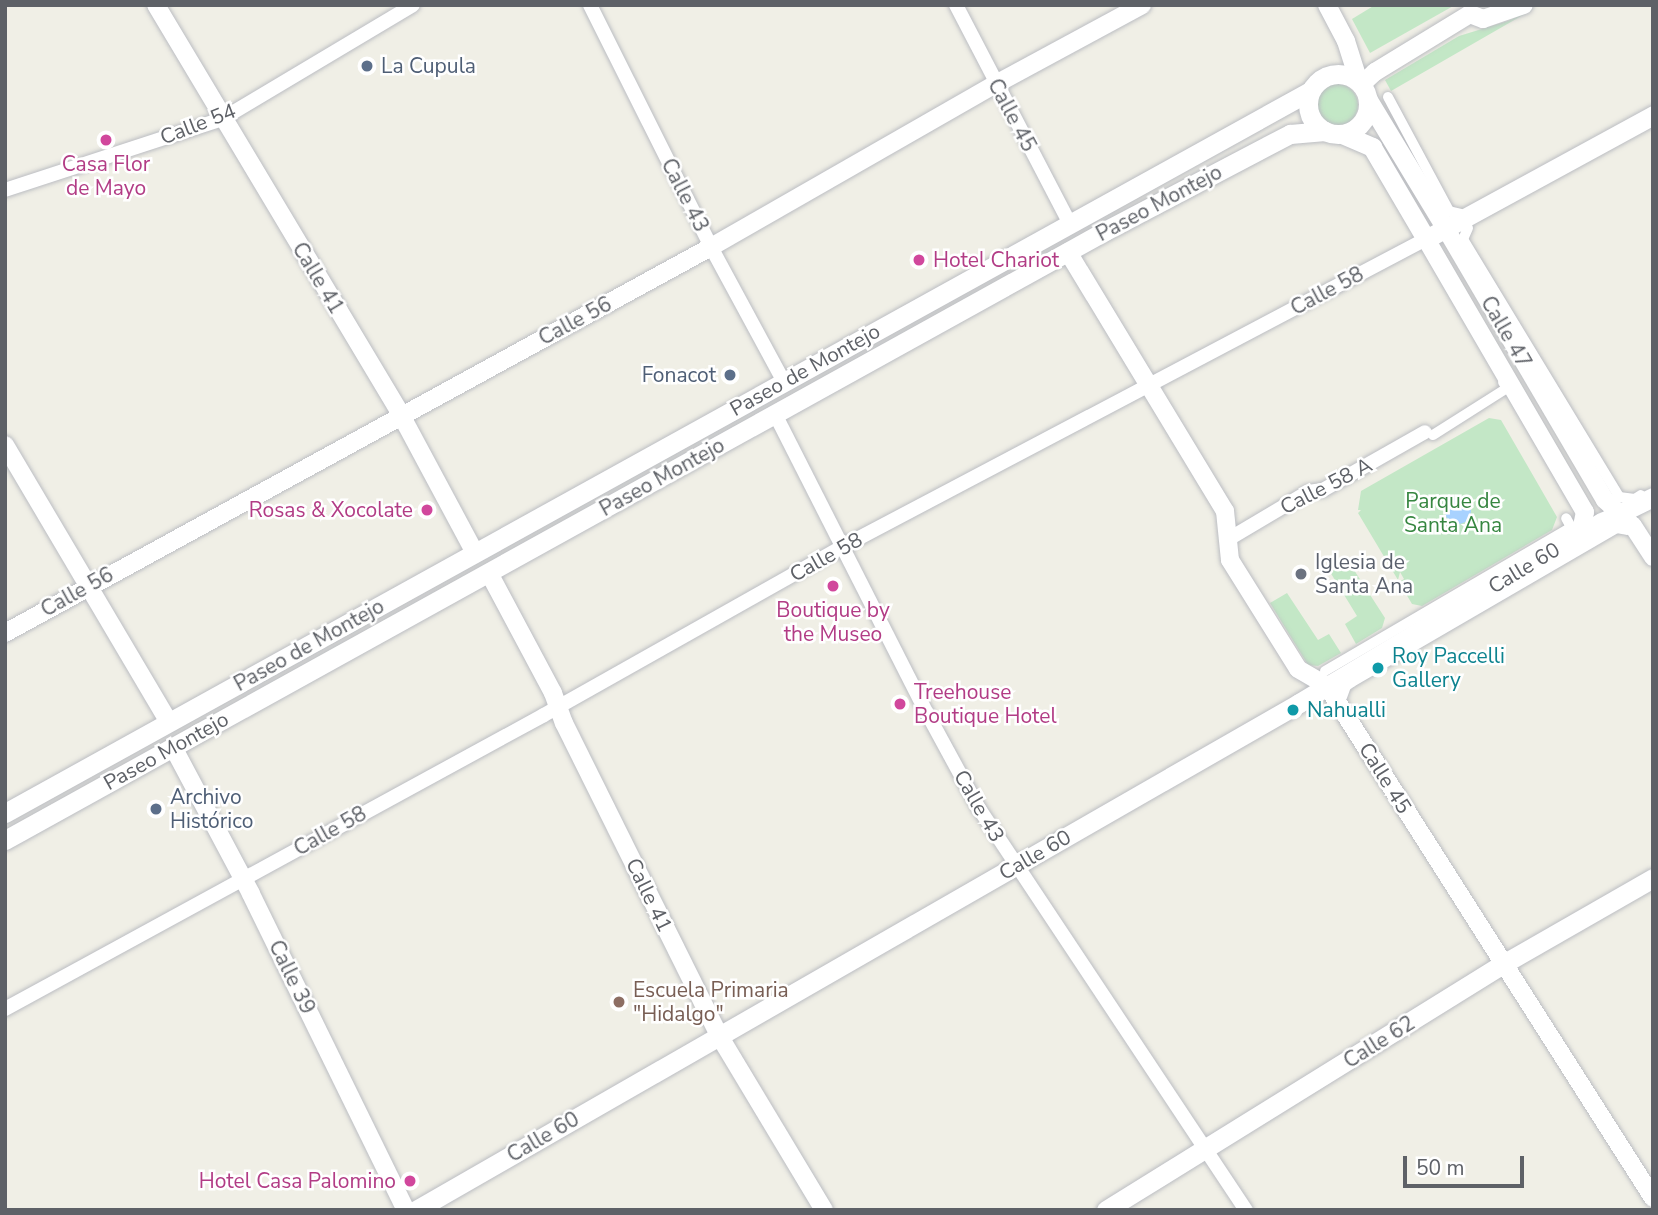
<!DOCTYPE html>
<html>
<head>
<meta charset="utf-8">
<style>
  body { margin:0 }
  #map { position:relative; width:1658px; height:1215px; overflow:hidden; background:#f0efe6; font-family:"Nunito Sans",sans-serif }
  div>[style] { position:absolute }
  .green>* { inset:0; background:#c3e7c6 }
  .round { border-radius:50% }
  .water>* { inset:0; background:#a8d2ff }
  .roads { filter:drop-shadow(0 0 2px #bbbdc2) drop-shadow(0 0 2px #bbbdc2) }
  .pedestrian>* { height:10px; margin:-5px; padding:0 5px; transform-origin:5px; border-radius:5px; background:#fff }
  .minor>* { height:14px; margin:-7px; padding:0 7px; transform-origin:7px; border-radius:7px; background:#fff }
  .tertiary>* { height:18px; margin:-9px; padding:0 9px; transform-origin:9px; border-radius:9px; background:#fff }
  .secondary>* { height:19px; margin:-9.5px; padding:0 9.5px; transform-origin:9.5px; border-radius:9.5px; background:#fff }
  .secondary>.ring { margin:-9.5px; padding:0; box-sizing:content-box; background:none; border:19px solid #fff; border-radius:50% }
  .dots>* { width:19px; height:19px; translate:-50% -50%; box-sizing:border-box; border:4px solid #fff; border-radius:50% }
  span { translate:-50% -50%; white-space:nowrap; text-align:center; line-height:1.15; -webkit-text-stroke:5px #fff; paint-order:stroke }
  .service-label { font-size:21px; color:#4e5e75 }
  .left { translate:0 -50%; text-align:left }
  .right { translate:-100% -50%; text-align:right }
  .street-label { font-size:21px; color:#5e6167 }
  .hotel-label { font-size:21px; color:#b23c85 }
  .park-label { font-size:21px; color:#368640 }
  .worship-label { font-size:21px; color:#5b616d }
  .culture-label { font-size:21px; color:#0d838f }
  .education-label { font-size:21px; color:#785e54 }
  .frame { position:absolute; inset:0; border:7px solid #5e6167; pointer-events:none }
  .scale { position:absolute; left:1403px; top:1156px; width:121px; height:32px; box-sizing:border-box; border:4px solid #5e6167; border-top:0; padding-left:9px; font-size:21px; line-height:24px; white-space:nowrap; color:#5e6167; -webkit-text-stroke:5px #fff; paint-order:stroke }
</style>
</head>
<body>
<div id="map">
  <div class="green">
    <div style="clip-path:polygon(1375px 5px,1455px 5px,1370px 53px,1352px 19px)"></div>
    <div style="clip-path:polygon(1535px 8px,1391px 91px,1385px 80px,1459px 36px,1508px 21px)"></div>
    <div class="round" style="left:1316px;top:84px;width:42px;height:42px"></div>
    <div style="clip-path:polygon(1489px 418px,1501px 420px,1557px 517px,1552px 530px,1422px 606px,1412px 604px,1399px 582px,1404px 579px,1400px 572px,1398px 580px,1358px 513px,1361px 510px,1358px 510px,1361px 491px)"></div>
    <div style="clip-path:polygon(1345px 556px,1385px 618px,1382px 628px,1356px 644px,1345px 624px,1357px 616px,1327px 567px)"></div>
    <div style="clip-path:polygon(1287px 593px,1318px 640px,1329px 634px,1341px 653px,1318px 666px,1308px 665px,1270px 603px)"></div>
  </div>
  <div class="water">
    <div class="round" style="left:1445px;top:498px;width:26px;height:26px"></div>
  </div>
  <div class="roads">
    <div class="pedestrian">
      <div style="left:1388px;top:97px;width:129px;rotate:61.8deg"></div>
      <div style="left:1449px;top:211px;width:12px;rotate:14deg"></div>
      <div style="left:1468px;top:228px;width:12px;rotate:114deg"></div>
      <div style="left:1463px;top:239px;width:301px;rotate:58.8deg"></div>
      <div style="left:1619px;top:497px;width:16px;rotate:7deg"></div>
      <div style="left:1635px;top:499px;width:7px;rotate:-34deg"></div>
      <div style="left:1433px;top:435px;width:88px;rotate:-32.4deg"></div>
      <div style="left:1507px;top:388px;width:7px;rotate:-124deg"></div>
      <div style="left:1325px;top:671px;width:285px;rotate:-30.3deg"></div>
      <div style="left:1571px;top:527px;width:10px;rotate:-119deg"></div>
      <div style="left:1342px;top:697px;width:12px;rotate:-70deg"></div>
      <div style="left:1346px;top:686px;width:7px;rotate:-34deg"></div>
      <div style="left:1352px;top:682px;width:306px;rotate:-30.2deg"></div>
      <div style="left:1617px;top:528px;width:10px;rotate:11deg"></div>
    </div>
    <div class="minor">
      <div style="left:590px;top:5px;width:271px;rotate:63.4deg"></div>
      <div style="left:711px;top:247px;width:153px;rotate:61.6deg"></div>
      <div style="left:956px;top:5px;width:247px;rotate:62.5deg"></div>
      <div style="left:5px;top:190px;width:228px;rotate:-18.1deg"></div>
      <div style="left:222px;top:119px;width:222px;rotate:-30.8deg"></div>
      <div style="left:775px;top:414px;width:335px;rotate:63.1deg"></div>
      <div style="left:927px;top:713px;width:107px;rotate:61.5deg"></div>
      <div style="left:978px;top:807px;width:484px;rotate:56.4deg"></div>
      <div style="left:1227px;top:540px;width:94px;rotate:-30.7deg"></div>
      <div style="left:1308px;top:492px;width:15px;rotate:-8deg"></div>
      <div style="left:1323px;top:490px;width:117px;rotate:-29.6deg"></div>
      <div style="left:5px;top:1009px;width:614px;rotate:-28.61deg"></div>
      <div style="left:544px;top:715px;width:342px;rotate:-29.4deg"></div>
      <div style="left:842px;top:547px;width:660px;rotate:-27.81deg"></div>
    </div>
    <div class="tertiary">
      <div style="left:156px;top:5px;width:478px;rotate:59.1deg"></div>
      <div style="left:401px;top:415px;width:157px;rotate:61.8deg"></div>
      <div style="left:1327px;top:5px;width:41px;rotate:62.2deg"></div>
      <div style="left:1346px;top:41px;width:43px;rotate:72.4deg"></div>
      <div style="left:1470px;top:14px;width:14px;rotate:21deg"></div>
      <div style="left:1483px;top:19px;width:43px;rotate:-18.9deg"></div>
      <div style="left:1361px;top:85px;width:19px;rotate:-43deg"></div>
      <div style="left:1375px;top:72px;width:111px;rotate:-31.4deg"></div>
      <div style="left:1446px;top:229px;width:314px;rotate:59.6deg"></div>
      <div style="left:1605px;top:500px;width:38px;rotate:43deg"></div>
      <div style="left:1633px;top:526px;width:37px;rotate:57deg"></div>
      <div style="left:1426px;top:239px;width:316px;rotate:59.8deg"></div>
      <div style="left:1585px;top:512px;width:24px;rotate:102deg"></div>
      <div style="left:1068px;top:252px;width:303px;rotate:58.8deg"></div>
      <div style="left:1225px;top:511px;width:49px;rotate:84.2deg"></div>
      <div style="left:1230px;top:560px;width:128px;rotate:58deg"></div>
      <div style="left:1298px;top:669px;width:34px;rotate:30deg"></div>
      <div style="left:1327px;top:686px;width:607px;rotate:57.51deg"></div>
      <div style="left:5px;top:445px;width:322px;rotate:59.4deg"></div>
      <div style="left:489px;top:573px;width:136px;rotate:61.9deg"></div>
      <div style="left:553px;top:693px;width:32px;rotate:70deg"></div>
      <div style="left:564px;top:723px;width:351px;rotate:63.6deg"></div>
      <div style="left:720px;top:1037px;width:202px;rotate:59deg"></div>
      <div style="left:5px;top:633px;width:805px;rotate:-28.67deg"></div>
      <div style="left:711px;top:247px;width:328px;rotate:-29.8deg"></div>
      <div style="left:996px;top:84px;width:166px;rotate:-28.4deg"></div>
      <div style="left:173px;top:747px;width:166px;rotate:62deg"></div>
      <div style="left:251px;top:894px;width:352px;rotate:63.9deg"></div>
    </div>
    <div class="secondary">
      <div class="ring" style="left:1308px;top:74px;width:41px;height:41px"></div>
      <div style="left:1368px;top:100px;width:151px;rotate:58.8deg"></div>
      <div style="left:1342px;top:134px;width:33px;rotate:23deg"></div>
      <div style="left:1372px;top:147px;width:107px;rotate:59.6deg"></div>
      <div style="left:1426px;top:239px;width:259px;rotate:-28.6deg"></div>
      <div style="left:5px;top:813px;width:1491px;rotate:-28.95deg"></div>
      <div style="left:5px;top:840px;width:1257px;rotate:-28.97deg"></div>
      <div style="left:1105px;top:231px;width:209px;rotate:-27.7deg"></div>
      <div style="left:1290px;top:134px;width:35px;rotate:-5deg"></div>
      <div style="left:416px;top:1210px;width:1018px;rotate:-29.86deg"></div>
      <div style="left:1299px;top:703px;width:353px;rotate:-30.9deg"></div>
      <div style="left:1602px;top:522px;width:57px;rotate:-26.1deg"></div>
      <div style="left:1106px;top:1210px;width:467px;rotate:-31.8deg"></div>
      <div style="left:1503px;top:964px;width:173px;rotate:-29.8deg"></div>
    </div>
  </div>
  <div class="dots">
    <div style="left:367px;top:66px;background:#5c6f8a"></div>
    <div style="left:106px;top:140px;background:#d1479c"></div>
    <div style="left:919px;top:260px;background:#d1479c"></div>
    <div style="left:730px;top:375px;background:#5c6f8a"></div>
    <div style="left:427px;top:510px;background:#d1479c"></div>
    <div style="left:1301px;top:574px;background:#6b7280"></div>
    <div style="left:833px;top:586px;background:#d1479c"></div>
    <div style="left:1378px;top:668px;background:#0f9aa8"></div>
    <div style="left:900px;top:704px;background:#d1479c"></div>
    <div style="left:1293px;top:710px;background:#0f9aa8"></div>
    <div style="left:156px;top:809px;background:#5c6f8a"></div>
    <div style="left:619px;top:1002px;background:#8d6e63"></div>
    <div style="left:410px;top:1181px;background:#d1479c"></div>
  </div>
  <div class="service-label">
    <span class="left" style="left:381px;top:66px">La Cupula</span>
    <span class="right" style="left:716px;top:375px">Fonacot</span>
    <span class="left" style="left:170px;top:809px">Archivo<br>Histórico</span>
  </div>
  <div class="street-label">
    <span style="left:1012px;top:115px;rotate:62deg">Calle 45</span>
    <span style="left:198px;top:124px;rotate:-21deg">Calle 54</span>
    <span style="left:685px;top:195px;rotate:63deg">Calle 43</span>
    <span style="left:1159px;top:203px;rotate:-28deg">Paseo Montejo</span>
    <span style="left:318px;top:278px;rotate:59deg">Calle 41</span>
    <span style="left:1327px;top:291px;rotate:-28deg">Calle 58</span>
    <span style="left:575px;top:321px;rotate:-28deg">Calle 56</span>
    <span style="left:1506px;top:332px;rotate:60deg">Calle 47</span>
    <span style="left:805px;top:370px;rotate:-29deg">Paseo de Montejo</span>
    <span style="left:662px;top:477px;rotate:-29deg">Paseo Montejo</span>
    <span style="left:1326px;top:486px;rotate:-27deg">Calle 58 A</span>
    <span style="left:826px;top:557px;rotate:-29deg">Calle 58</span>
    <span style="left:1524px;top:568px;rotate:-31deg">Calle 60</span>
    <span style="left:77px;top:592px;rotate:-29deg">Calle 56</span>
    <span style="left:309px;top:645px;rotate:-29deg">Paseo de Montejo</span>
    <span style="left:166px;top:751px;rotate:-29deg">Paseo Montejo</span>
    <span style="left:1385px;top:778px;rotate:58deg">Calle 45</span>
    <span style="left:979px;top:806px;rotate:60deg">Calle 43</span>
    <span style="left:330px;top:831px;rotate:-29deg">Calle 58</span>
    <span style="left:1035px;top:855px;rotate:-30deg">Calle 60</span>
    <span style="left:649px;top:895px;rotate:64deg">Calle 41</span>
    <span style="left:292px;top:977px;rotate:64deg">Calle 39</span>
    <span style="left:1379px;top:1042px;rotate:-32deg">Calle 62</span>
    <span style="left:543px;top:1137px;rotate:-30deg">Calle 60</span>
  </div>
  <div class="hotel-label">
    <span style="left:106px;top:176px">Casa Flor<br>de Mayo</span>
    <span class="left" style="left:933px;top:260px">Hotel Chariot</span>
    <span class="right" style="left:413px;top:510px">Rosas &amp; Xocolate</span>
    <span style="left:833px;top:622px">Boutique by<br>the Museo</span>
    <span class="left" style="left:914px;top:704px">Treehouse<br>Boutique Hotel</span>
    <span class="right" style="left:396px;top:1181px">Hotel Casa Palomino</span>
  </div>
  <div class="park-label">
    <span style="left:1453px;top:513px">Parque de<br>Santa Ana</span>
  </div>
  <div class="worship-label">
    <span class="left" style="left:1315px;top:574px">Iglesia de<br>Santa Ana</span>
  </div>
  <div class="culture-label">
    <span class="left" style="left:1392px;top:668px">Roy Paccelli<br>Gallery</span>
    <span class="left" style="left:1307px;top:710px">Nahualli</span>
  </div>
  <div class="education-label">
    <span class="left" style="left:633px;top:1002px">Escuela Primaria<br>"Hidalgo"</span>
  </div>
  <div class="frame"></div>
  <div class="scale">50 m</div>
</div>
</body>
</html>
